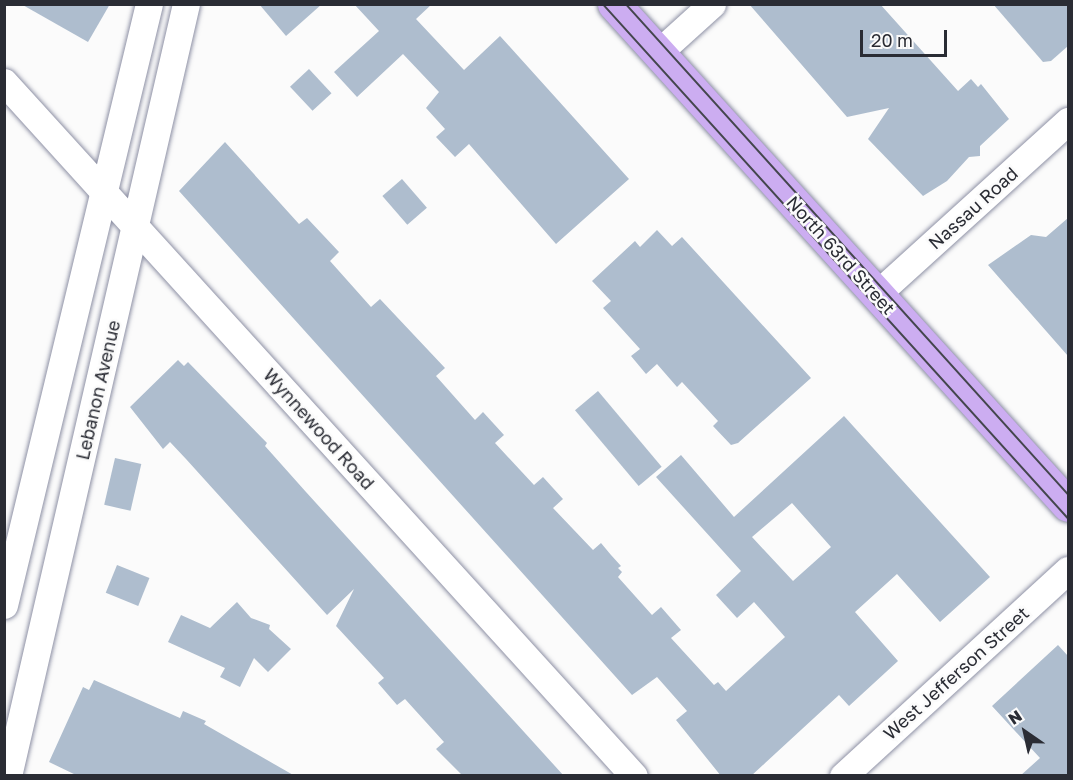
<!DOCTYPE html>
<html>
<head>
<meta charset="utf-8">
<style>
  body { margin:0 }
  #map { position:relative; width:1073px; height:780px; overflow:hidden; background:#fbfbfb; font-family:"Golos Text",sans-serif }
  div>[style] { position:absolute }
  .building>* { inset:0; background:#aebdce; transform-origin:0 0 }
  .roads { filter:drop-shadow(0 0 2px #8e91a5) drop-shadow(0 0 2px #8e91a5) }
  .street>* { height:27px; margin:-13.5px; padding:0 13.5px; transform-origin:13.5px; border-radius:13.5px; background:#fff }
  .primary>* { height:33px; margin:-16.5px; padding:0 16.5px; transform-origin:16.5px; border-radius:16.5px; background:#ccadf1 }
  .tram>* { height:1.5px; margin:-0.75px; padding:0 0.75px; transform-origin:0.75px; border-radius:0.75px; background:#44464d }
  span { translate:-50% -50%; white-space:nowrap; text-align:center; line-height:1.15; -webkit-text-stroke:5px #fbfbfb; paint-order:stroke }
  .street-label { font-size:18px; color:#2a2c34 }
  .frame { position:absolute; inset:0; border:6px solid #2a2c34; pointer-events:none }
  .north { position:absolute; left:995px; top:702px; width:60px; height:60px; -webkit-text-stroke:4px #fbfbfb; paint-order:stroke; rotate:326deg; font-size:16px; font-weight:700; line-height:24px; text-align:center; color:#2a2c34 }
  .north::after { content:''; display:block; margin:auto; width:21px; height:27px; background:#2a2c34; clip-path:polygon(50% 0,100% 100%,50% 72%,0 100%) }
  .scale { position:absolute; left:860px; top:30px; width:87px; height:27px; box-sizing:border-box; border:3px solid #2a2c34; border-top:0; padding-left:8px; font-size:18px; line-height:21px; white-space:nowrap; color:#2a2c34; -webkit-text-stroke:4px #fbfbfb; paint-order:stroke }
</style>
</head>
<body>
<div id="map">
  <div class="building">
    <div style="clip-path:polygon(21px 4px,110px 4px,88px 42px)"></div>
    <div style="clip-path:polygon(259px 4px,322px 4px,286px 36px)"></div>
    <div style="clip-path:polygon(354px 4px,432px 4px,416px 19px,464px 70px,500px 36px,629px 179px,556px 244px,469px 144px,455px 157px,436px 137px,445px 129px,426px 108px,439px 92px,403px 54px,357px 97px,334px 72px,379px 31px)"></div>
    <div style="clip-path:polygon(749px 4px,880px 4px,958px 91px,971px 79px,978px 87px,981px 84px,1009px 119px,980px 146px,980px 156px,969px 157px,947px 181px,923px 196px,868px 139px,889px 108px,847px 117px)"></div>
    <div style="clip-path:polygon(993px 4px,1068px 4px,1068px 46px,1051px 61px,1043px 62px)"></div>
    <div style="left:309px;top:69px;width:33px;height:26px;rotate:47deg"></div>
    <div style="clip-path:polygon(evenodd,225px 142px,299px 224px,307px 218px,339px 252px,330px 261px,371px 307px,380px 299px,445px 368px,436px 376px,475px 420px,483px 412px,504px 435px,495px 443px,534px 485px,543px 477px,563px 499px,553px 508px,593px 550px,601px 543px,611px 555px,621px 566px,618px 568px,622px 572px,618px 577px,652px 615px,661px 607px,681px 630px,671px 638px,714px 685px,718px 682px,726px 691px,785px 637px,754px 602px,737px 618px,716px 595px,741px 571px,656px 477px,681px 455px,734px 517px,844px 416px,990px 577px,940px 622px,897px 574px,855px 612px,898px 661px,849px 706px,839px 695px,751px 776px,721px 776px,676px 720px,687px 711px,657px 677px,632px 695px,179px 191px,225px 142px,792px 503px,831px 547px,793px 581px,752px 537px,792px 503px)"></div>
    <div style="left:402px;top:179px;width:38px;height:26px;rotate:49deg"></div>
    <div style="clip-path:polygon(1068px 218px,1068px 356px,988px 265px,1031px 235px,1046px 237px)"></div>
    <div style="clip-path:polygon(657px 230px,672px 246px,682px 237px,811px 378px,738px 443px,731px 445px,713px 426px,718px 421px,682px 382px,677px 387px,657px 364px,646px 374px,631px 356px,640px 349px,603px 308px,611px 301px,592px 281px,635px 241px,640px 247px)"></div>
    <div style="clip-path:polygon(178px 360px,184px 366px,188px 362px,267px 443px,265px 446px,306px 492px,564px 776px,463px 776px,436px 749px,444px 742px,405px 699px,397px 705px,378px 683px,384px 678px,336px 626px,354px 589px,327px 615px,186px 459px,170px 442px,163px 449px,130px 407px)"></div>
    <div style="left:598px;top:391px;width:99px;height:30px;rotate:50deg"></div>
    <div style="left:115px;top:458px;width:27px;height:48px;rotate:13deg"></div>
    <div style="left:117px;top:565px;width:35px;height:30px;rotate:22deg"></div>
    <div style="clip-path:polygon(237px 602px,251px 618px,270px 625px,269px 629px,291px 649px,268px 672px,254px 658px,240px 687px,220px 677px,225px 668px,168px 642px,181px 615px,210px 628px)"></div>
    <div style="clip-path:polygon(1058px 645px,1068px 656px,1068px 776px,1020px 776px,1040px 758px,992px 706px)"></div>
    <div style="clip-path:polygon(94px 680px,180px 718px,183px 711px,206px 721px,204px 724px,295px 776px,78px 776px,49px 762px,83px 687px,89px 690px)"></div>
  </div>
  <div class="roads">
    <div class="street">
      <div style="left:658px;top:53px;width:73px;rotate:-42.2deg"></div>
      <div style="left:4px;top:82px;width:937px;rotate:47.77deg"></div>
      <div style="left:877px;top:294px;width:258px;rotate:-42.2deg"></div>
      <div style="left:4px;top:605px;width:618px;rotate:-76.44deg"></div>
      <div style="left:8px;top:776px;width:792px;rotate:-77.02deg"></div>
      <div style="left:843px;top:776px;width:305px;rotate:-42.5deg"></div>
    </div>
    <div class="primary">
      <div style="left:614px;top:4px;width:676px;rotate:47.82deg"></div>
    </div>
  </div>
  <div class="tram">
    <div style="left:603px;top:4px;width:693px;rotate:47.87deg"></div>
    <div style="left:626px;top:4px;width:660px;rotate:47.95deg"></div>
  </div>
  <div class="street-label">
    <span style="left:973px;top:208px;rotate:-42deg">Nassau Road</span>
    <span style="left:841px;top:255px;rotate:48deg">North 63rd Street</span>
    <span style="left:98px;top:390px;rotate:-77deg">Lebanon Avenue</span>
    <span style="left:319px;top:429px;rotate:48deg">Wynnewood Road</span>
    <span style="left:956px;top:673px;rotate:-42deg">West Jefferson Street</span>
  </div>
  <div class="frame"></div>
  <div class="north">N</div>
  <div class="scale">20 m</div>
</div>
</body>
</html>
